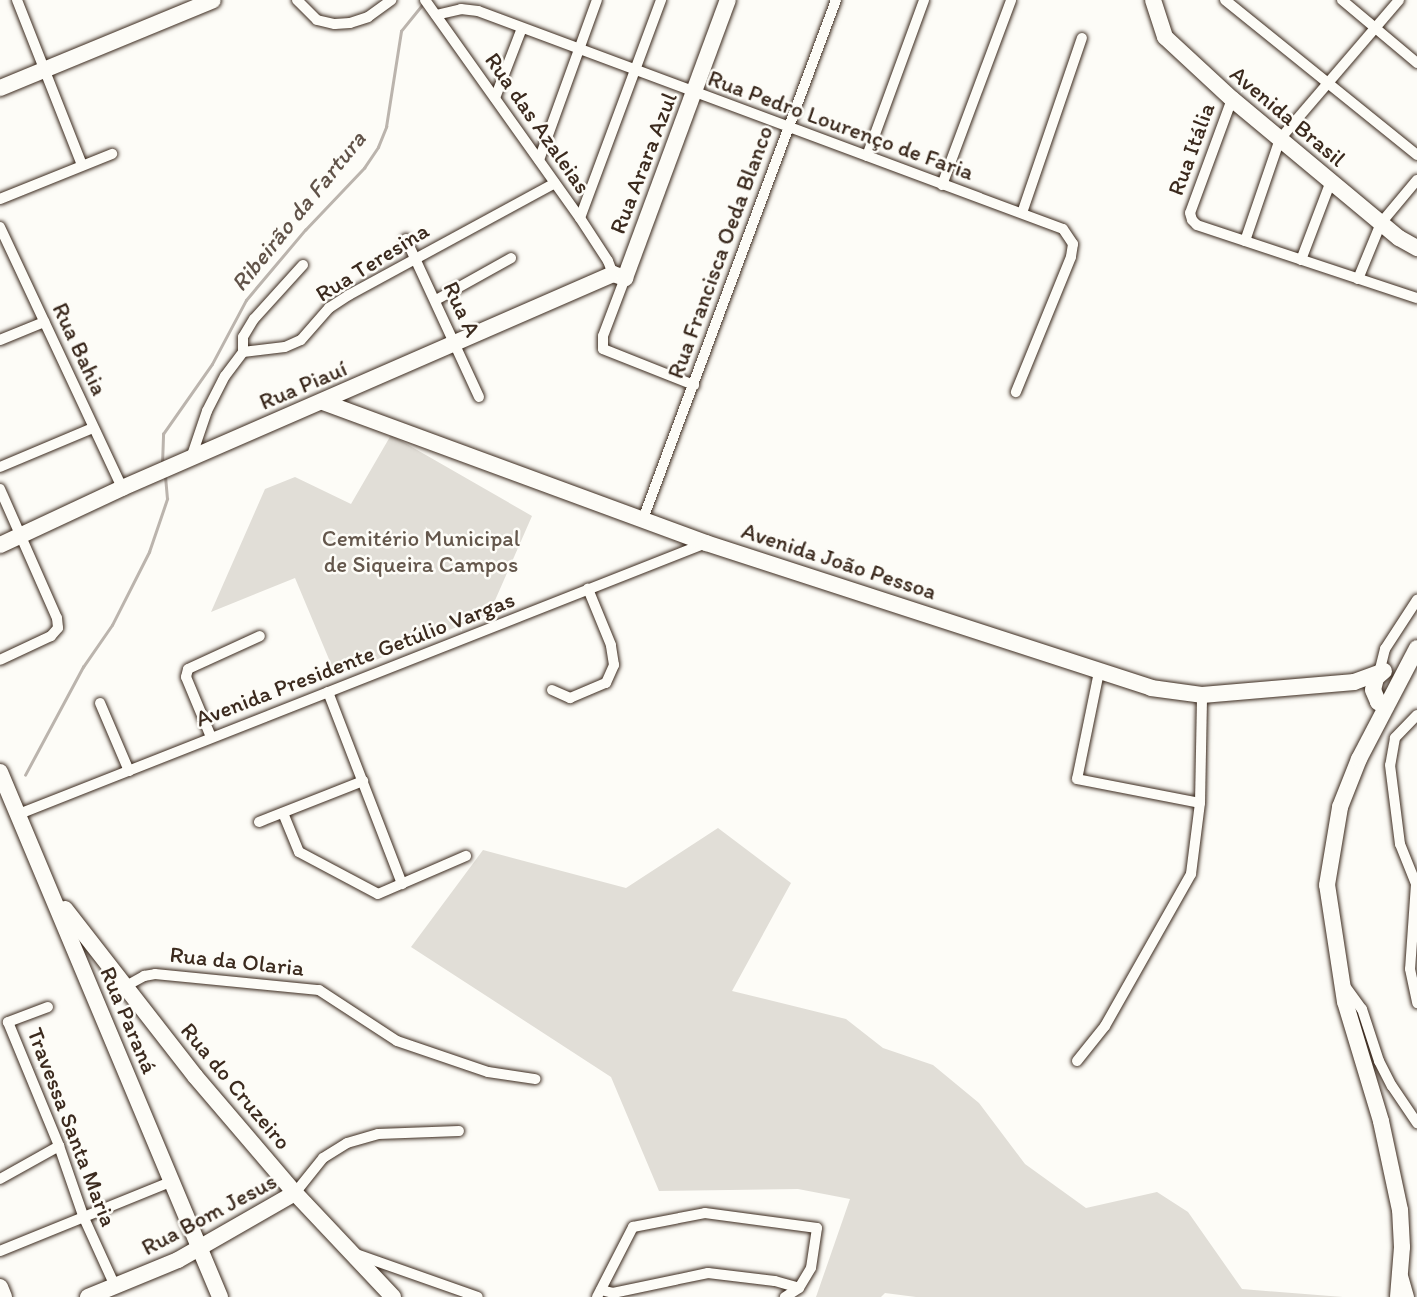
<!DOCTYPE html>
<html>
<head>
<meta charset="utf-8">
<style>
  body { margin:0 }
  #map { position:relative; width:1417px; height:1297px; overflow:hidden; background:#fdfcf7; font-family:Itim,sans-serif }
  div>[style] { position:absolute }
  .green>* { inset:0; background:#e1ded7 }
  .stream>* { height:2.5px; margin:-1.25px; padding:0 1.25px; transform-origin:1.25px; border-radius:1.25px; background:#bbb4ad }
  .roads { filter:drop-shadow(0 0 2px #3b2a1e) drop-shadow(0 0 2px #3b2a1e) }
  .street>* { height:10px; margin:-5px; padding:0 5px; transform-origin:5px; border-radius:5px; background:#fdfcf7 }
  .secondary>* { height:16px; margin:-8px; padding:0 8px; transform-origin:8px; border-radius:8px; background:#fdfcf7 }
  span { translate:-50% -50%; white-space:nowrap; text-align:center; line-height:1.15; -webkit-text-stroke:5px #fdfcf7; paint-order:stroke }
  .street-label { font-size:23px; color:#3b2a1e }
  .park-label { font-size:23px; color:#64574c }
  .water-label { font-size:24px; color:#615349; font-style:italic }
</style>
</head>
<body>
<div id="map">
  <div class="green">
    <div style="clip-path:polygon(391px 435px,532px 516px,489px 614px,336px 676px,295px 578px,211px 612px,265px 489px,295px 477px,351px 504px)"></div>
    <div style="clip-path:polygon(718px 828px,791px 883px,732px 991px,846px 1019px,883px 1048px,933px 1065px,979px 1103px,1025px 1164px,1086px 1208px,1157px 1192px,1188px 1212px,1242px 1289px,1343px 1297px,916px 1297px,885px 1293px,881px 1297px,816px 1297px,850px 1199px,798px 1189px,659px 1191px,611px 1077px,411px 947px,483px 850px,626px 888px)"></div>
  </div>
  <div class="stream">
    <div style="left:162px;top:465px;width:31px;rotate:-88deg"></div>
    <div style="left:163px;top:434px;width:85px;rotate:-55deg"></div>
    <div style="left:212px;top:364px;width:72px;rotate:-62deg"></div>
    <div style="left:246px;top:300px;width:92px;rotate:-49.9deg"></div>
    <div style="left:305px;top:230px;width:86px;rotate:-46.4deg"></div>
    <div style="left:364px;top:168px;width:25px;rotate:-56deg"></div>
    <div style="left:378px;top:147px;width:22px;rotate:-68deg"></div>
    <div style="left:386px;top:127px;width:97px;rotate:-81.1deg"></div>
    <div style="left:401px;top:31px;width:36px;rotate:-51deg"></div>
    <div style="left:25px;top:775px;width:123px;rotate:-61.8deg"></div>
    <div style="left:83px;top:667px;width:51px;rotate:-55.4deg"></div>
    <div style="left:112px;top:625px;width:82px;rotate:-63.1deg"></div>
    <div style="left:149px;top:552px;width:56px;rotate:-71.2deg"></div>
    <div style="left:167px;top:499px;width:25px;rotate:-95deg"></div>
  </div>
  <div class="roads">
    <div class="street">
      <div style="left:17px;top:0;width:177px;rotate:68.5deg"></div>
      <div style="left:297px;top:0;width:28px;rotate:45deg"></div>
      <div style="left:317px;top:20px;width:18px;rotate:13deg"></div>
      <div style="left:335px;top:24px;width:15px;rotate:-4deg"></div>
      <div style="left:350px;top:23px;width:19px;rotate:-18deg"></div>
      <div style="left:368px;top:17px;width:29px;rotate:-36deg"></div>
      <div style="left:425px;top:0;width:267px;rotate:54.6deg"></div>
      <div style="left:580px;top:218px;width:51px;rotate:56.9deg"></div>
      <div style="left:608px;top:261px;width:14px;rotate:69deg"></div>
      <div style="left:1225px;top:0;width:247px;rotate:38.9deg"></div>
      <div style="left:1342px;top:0;width:98px;rotate:40deg"></div>
      <div style="left:436px;top:15px;width:26px;rotate:-13deg"></div>
      <div style="left:461px;top:9px;width:17px;rotate:7deg"></div>
      <div style="left:478px;top:11px;width:624px;rotate:20.44deg"></div>
      <div style="left:1063px;top:229px;width:18px;rotate:56deg"></div>
      <div style="left:1073px;top:244px;width:13px;rotate:99deg"></div>
      <div style="left:1071px;top:257px;width:146px;rotate:112.2deg"></div>
      <div style="left:495px;top:98px;width:75px;rotate:-68.9deg"></div>
      <div style="left:1232px;top:99px;width:121px;rotate:110.2deg"></div>
      <div style="left:1190px;top:213px;width:7px;rotate:74deg"></div>
      <div style="left:1192px;top:220px;width:7px;rotate:45deg"></div>
      <div style="left:1197px;top:225px;width:232px;rotate:18.4deg"></div>
      <div style="left:867px;top:156px;width:166px;rotate:-69.9deg"></div>
      <div style="left:539px;top:160px;width:170px;rotate:-70.1deg"></div>
      <div style="left:942px;top:185px;width:197px;rotate:-69.5deg"></div>
      <div style="left:0;top:199px;width:121px;rotate:-21.9deg"></div>
      <div style="left:1022px;top:213px;width:185px;rotate:-71.1deg"></div>
      <div style="left:580px;top:218px;width:233px;rotate:-69.6deg"></div>
      <div style="left:0;top:227px;width:288px;rotate:64.9deg"></div>
      <div style="left:406px;top:239px;width:174px;rotate:65.2deg"></div>
      <div style="left:1245px;top:241px;width:108px;rotate:-71.1deg"></div>
      <div style="left:1280px;top:139px;width:183px;rotate:-49.4deg"></div>
      <div style="left:1301px;top:260px;width:85px;rotate:-69.2deg"></div>
      <div style="left:625px;top:278px;width:62px;rotate:110.8deg"></div>
      <div style="left:603px;top:336px;width:13px;rotate:90deg"></div>
      <div style="left:603px;top:349px;width:98px;rotate:21.6deg"></div>
      <div style="left:1358px;top:279px;width:61px;rotate:-67.7deg"></div>
      <div style="left:1381px;top:223px;width:56px;rotate:-50.1deg"></div>
      <div style="left:436px;top:300px;width:86px;rotate:-29.2deg"></div>
      <div style="left:0;top:340px;width:48px;rotate:-22.2deg"></div>
      <div style="left:243px;top:352px;width:15px;rotate:-90deg"></div>
      <div style="left:243px;top:337px;width:21px;rotate:-59deg"></div>
      <div style="left:254px;top:319px;width:73px;rotate:-47.8deg"></div>
      <div style="left:191px;top:458px;width:50px;rotate:-71.2deg"></div>
      <div style="left:207px;top:411px;width:39px;rotate:-63deg"></div>
      <div style="left:225px;top:376px;width:30px;rotate:-53deg"></div>
      <div style="left:243px;top:352px;width:42px;rotate:-6.8deg"></div>
      <div style="left:285px;top:347px;width:17px;rotate:-24deg"></div>
      <div style="left:301px;top:340px;width:43px;rotate:-48.8deg"></div>
      <div style="left:329px;top:308px;width:24px;rotate:-33deg"></div>
      <div style="left:349px;top:295px;width:234px;rotate:-28.5deg"></div>
      <div style="left:0;top:467px;width:101px;rotate:-22.8deg"></div>
      <div style="left:0;top:489px;width:141px;rotate:66.2deg"></div>
      <div style="left:57px;top:618px;width:10px;rotate:84deg"></div>
      <div style="left:58px;top:628px;width:11px;rotate:131deg"></div>
      <div style="left:51px;top:636px;width:56px;rotate:154.8deg"></div>
      <div style="left:643px;top:519px;width:554px;rotate:-69.6deg"></div>
      <div style="left:1099px;top:672px;width:109px;rotate:101.6deg"></div>
      <div style="left:1077px;top:779px;width:125px;rotate:11deg"></div>
      <div style="left:1379px;top:673px;width:25px;rotate:-76deg"></div>
      <div style="left:1385px;top:649px;width:59px;rotate:-56.9deg"></div>
      <div style="left:552px;top:690px;width:20px;rotate:24deg"></div>
      <div style="left:570px;top:698px;width:39px;rotate:-23deg"></div>
      <div style="left:606px;top:683px;width:20px;rotate:-66deg"></div>
      <div style="left:614px;top:665px;width:20px;rotate:-99deg"></div>
      <div style="left:611px;top:645px;width:61px;rotate:-112.3deg"></div>
      <div style="left:328px;top:692px;width:206px;rotate:68.9deg"></div>
      <div style="left:100px;top:703px;width:74px;rotate:66.9deg"></div>
      <div style="left:1417px;top:715px;width:32px;rotate:134deg"></div>
      <div style="left:1395px;top:738px;width:27px;rotate:100deg"></div>
      <div style="left:1390px;top:765px;width:80px;rotate:82.8deg"></div>
      <div style="left:1400px;top:844px;width:43px;rotate:68.2deg"></div>
      <div style="left:1416px;top:884px;width:85px;rotate:94deg"></div>
      <div style="left:1410px;top:969px;width:35px;rotate:78deg"></div>
      <div style="left:211px;top:737px;width:65px;rotate:-112.6deg"></div>
      <div style="left:186px;top:677px;width:8px;rotate:-76deg"></div>
      <div style="left:188px;top:669px;width:79px;rotate:-24.6deg"></div>
      <div style="left:283px;top:813px;width:42px;rotate:67.7deg"></div>
      <div style="left:299px;top:852px;width:89px;rotate:28deg"></div>
      <div style="left:378px;top:894px;width:96px;rotate:-23.4deg"></div>
      <div style="left:19px;top:814px;width:739px;rotate:-21.53deg"></div>
      <div style="left:259px;top:822px;width:112px;rotate:-21.5deg"></div>
      <div style="left:126px;top:986px;width:21px;rotate:-29deg"></div>
      <div style="left:144px;top:976px;width:11px;rotate:-10deg"></div>
      <div style="left:155px;top:974px;width:165px;rotate:5.6deg"></div>
      <div style="left:319px;top:990px;width:93px;rotate:33.2deg"></div>
      <div style="left:397px;top:1041px;width:96px;rotate:18.8deg"></div>
      <div style="left:488px;top:1072px;width:48px;rotate:8.5deg"></div>
      <div style="left:1345px;top:986px;width:29px;rotate:54deg"></div>
      <div style="left:1362px;top:1009px;width:55px;rotate:71.9deg"></div>
      <div style="left:1379px;top:1061px;width:28px;rotate:63deg"></div>
      <div style="left:1392px;top:1086px;width:45px;rotate:56deg"></div>
      <div style="left:48px;top:1007px;width:43px;rotate:159.4deg"></div>
      <div style="left:8px;top:1022px;width:134px;rotate:67.6deg"></div>
      <div style="left:59px;top:1146px;width:76px;rotate:70.9deg"></div>
      <div style="left:84px;top:1218px;width:75px;rotate:65.5deg"></div>
      <div style="left:1077px;top:1061px;width:45px;rotate:-51.3deg"></div>
      <div style="left:1105px;top:1026px;width:175px;rotate:-60.5deg"></div>
      <div style="left:1191px;top:874px;width:72px;rotate:-82.8deg"></div>
      <div style="left:1200px;top:803px;width:108px;rotate:-88.9deg"></div>
      <div style="left:0;top:1179px;width:68px;rotate:-29.2deg"></div>
      <div style="left:295px;top:1193px;width:45px;rotate:-51.3deg"></div>
      <div style="left:323px;top:1158px;width:28px;rotate:-32deg"></div>
      <div style="left:347px;top:1143px;width:32px;rotate:-16deg"></div>
      <div style="left:378px;top:1134px;width:81px;rotate:-2.1deg"></div>
      <div style="left:0;top:1251px;width:186px;rotate:-22.1deg"></div>
      <div style="left:356px;top:1254px;width:129px;rotate:19.4deg"></div>
      <div style="left:1403px;top:1276px;width:22px;rotate:74deg"></div>
      <div style="left:601px;top:1290px;width:12px;rotate:14deg"></div>
      <div style="left:613px;top:1293px;width:97px;rotate:-11.9deg"></div>
      <div style="left:708px;top:1273px;width:67px;rotate:6.8deg"></div>
      <div style="left:775px;top:1281px;width:25px;rotate:16deg"></div>
      <div style="left:597px;top:1297px;width:79px;rotate:-62.8deg"></div>
      <div style="left:633px;top:1227px;width:73px;rotate:-11deg"></div>
      <div style="left:705px;top:1213px;width:113px;rotate:7.6deg"></div>
      <div style="left:817px;top:1228px;width:40px;rotate:98.5deg"></div>
      <div style="left:811px;top:1268px;width:23px;rotate:121deg"></div>
      <div style="left:799px;top:1288px;width:17px;rotate:147deg"></div>
    </div>
    <div class="secondary">
      <div style="left:1153px;top:0;width:39px;rotate:72deg"></div>
      <div style="left:1165px;top:37px;width:91px;rotate:42.8deg"></div>
      <div style="left:1232px;top:99px;width:217px;rotate:39.8deg"></div>
      <div style="left:1399px;top:238px;width:21px;rotate:29deg"></div>
      <div style="left:0;top:88px;width:230px;rotate:-22.4deg"></div>
      <div style="left:323px;top:402px;width:408px;rotate:20.2deg"></div>
      <div style="left:706px;top:543px;width:468px;rotate:18deg"></div>
      <div style="left:1151px;top:688px;width:51px;rotate:7.8deg"></div>
      <div style="left:1202px;top:695px;width:153px;rotate:-4.9deg"></div>
      <div style="left:1354px;top:682px;width:27px;rotate:-20deg"></div>
      <div style="left:0;top:545px;width:135px;rotate:-25deg"></div>
      <div style="left:122px;top:488px;width:536px;rotate:-23.55deg"></div>
      <div style="left:613px;top:274px;width:13px;rotate:18deg"></div>
      <div style="left:625px;top:278px;width:296px;rotate:-69.7deg"></div>
      <div style="left:1384px;top:671px;width:11px;rotate:139deg"></div>
      <div style="left:1376px;top:678px;width:12px;rotate:104deg"></div>
      <div style="left:1373px;top:690px;width:13px;rotate:67deg"></div>
      <div style="left:1378px;top:702px;width:9px;rotate:27deg"></div>
      <div style="left:0;top:772px;width:569px;rotate:67.26deg"></div>
      <div style="left:65px;top:909px;width:212px;rotate:52.1deg"></div>
      <div style="left:195px;top:1076px;width:154px;rotate:49.5deg"></div>
      <div style="left:295px;top:1193px;width:143px;rotate:46.7deg"></div>
      <div style="left:0;top:1287px;width:11px;rotate:68deg"></div>
      <div style="left:88px;top:1297px;width:97px;rotate:-22.3deg"></div>
      <div style="left:178px;top:1260px;width:135px;rotate:-29.8deg"></div>
      <div style="left:1398px;top:1297px;width:50px;rotate:-85.4deg"></div>
      <div style="left:1402px;top:1247px;width:37px;rotate:-93deg"></div>
      <div style="left:1400px;top:1210px;width:91px;rotate:-102.1deg"></div>
      <div style="left:1381px;top:1121px;width:124px;rotate:-106.8deg"></div>
      <div style="left:1345px;top:1002px;width:118px;rotate:-98.7deg"></div>
      <div style="left:1327px;top:885px;width:79px;rotate:-80.5deg"></div>
      <div style="left:1340px;top:807px;width:52px;rotate:-68.4deg"></div>
      <div style="left:1359px;top:759px;width:125px;rotate:-62.4deg"></div>
    </div>
  </div>
  <div class="street-label">
    <span style="left:1288px;top:116px;rotate:40deg">Avenida Brasil</span>
    <span style="left:538px;top:123px;rotate:55deg">Rua das Azaleias</span>
    <span style="left:841px;top:125px;rotate:20deg">Rua Pedro Lourenço de Faria</span>
    <span style="left:1191px;top:149px;rotate:-70deg">Rua Itália</span>
    <span style="left:643px;top:163px;rotate:-69deg">Rua Arara Azul</span>
    <span style="left:720px;top:252px;rotate:-70deg">Rua Francisca Oeda Blanco</span>
    <span style="left:372px;top:262px;rotate:-32deg">Rua Teresina</span>
    <span style="left:462px;top:309px;rotate:65deg">Rua A</span>
    <span style="left:80px;top:349px;rotate:65deg">Rua Bahia</span>
    <span style="left:303px;top:385px;rotate:-23deg">Rua Piauí</span>
    <span style="left:839px;top:561px;rotate:18deg">Avenida João Pessoa</span>
    <span style="left:355px;top:659px;rotate:-21deg">Avenida Presidente Getúlio Vargas</span>
    <span style="left:237px;top:961px;rotate:6deg">Rua da Olaria</span>
    <span style="left:129px;top:1020px;rotate:67deg">Rua Paraná</span>
    <span style="left:236px;top:1086px;rotate:50deg">Rua do Cruzeiro</span>
    <span style="left:72px;top:1127px;rotate:69deg">Travessa Santa Maria</span>
    <span style="left:209px;top:1214px;rotate:-28deg">Rua Bom Jesus</span>
  </div>
  <div class="park-label">
    <span style="left:421px;top:551px">Cemitério Municipal<br>de Siqueira Campos</span>
  </div>
  <div class="water-label">
    <span style="left:298px;top:211px;rotate:-51deg">Ribeirão da Fartura</span>
  </div>
</div>
</body>
</html>
